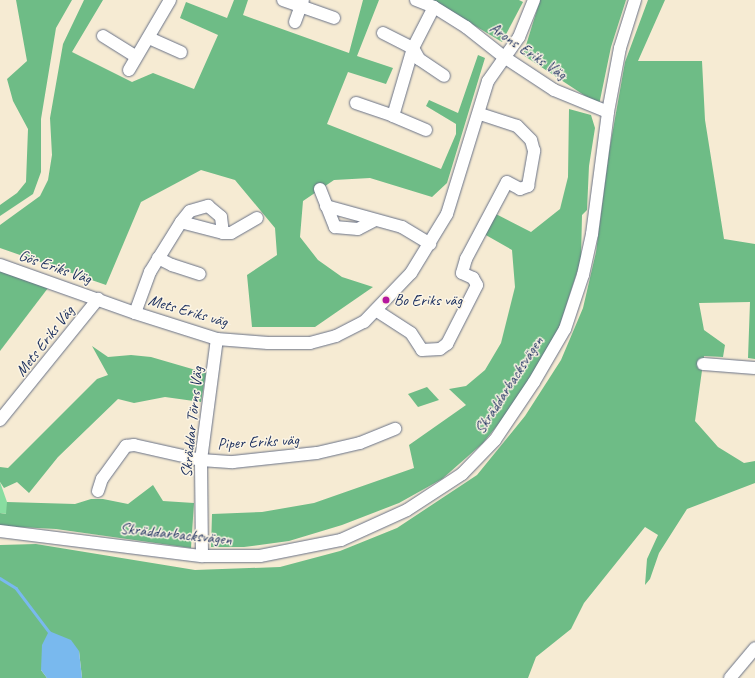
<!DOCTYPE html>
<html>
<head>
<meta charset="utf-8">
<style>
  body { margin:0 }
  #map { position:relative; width:755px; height:678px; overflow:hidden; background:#f6ebd3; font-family:Caveat,sans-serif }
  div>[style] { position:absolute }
  .green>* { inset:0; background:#88dda0 }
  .forest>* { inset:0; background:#6ebc86 }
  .water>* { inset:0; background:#79b9ee }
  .stream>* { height:2.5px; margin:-1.25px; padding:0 1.25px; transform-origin:1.25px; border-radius:1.25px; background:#79b9ee }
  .roads { filter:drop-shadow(0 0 1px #687187) drop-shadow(0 0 1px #687187) }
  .minor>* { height:12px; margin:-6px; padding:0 6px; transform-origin:6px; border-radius:6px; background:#fff }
  .dots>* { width:11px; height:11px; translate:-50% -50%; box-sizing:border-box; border:2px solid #fcf5e5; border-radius:50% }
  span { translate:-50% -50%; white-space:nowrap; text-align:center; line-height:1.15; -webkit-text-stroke:3px #fcf5e5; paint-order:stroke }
  .street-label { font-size:16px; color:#1b2f5e }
  .poi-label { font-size:16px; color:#1b2f5e }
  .left { translate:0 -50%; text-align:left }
</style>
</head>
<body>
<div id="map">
  <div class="green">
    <div style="clip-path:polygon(0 482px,7px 502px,7px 514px,0 513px)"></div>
  </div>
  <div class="forest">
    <div style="clip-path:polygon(16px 0,72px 0,56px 28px,41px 119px,41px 172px,33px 194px,0 216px,0 205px,17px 193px,26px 182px,28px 129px,13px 101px,7px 79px,27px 61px)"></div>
    <div style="clip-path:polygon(84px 0,103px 0,72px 52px,132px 82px,153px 73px,194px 89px,218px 35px,180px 18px,186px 2px,227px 18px,234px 0,248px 0,243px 15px,349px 53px,363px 0,379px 0,357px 56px,393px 68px,386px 84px,348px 72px,327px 124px,441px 169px,456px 134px,456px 124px,426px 106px,429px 100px,458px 113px,478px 55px,485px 58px,447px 183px,432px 197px,370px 178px,334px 180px,303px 201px,300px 237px,318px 260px,342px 277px,373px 287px,315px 327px,252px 327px,247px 275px,277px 255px,275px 228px,235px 180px,201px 170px,141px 202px,106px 285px,0 248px,0 225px,40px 196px,48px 180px,52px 155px,50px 118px,63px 44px)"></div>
    <div style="clip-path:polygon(432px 0,519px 0,523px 2px,502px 42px)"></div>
    <div style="clip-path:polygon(540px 0,626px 0,611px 47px,599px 105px,523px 55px)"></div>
    <div style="clip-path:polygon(648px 0,665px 0,638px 61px,702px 61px,705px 120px,724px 239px,755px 244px,755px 359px,748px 358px,750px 302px,699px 303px,704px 330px,725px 345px,723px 357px,704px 356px,695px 421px,718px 447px,744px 463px,755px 461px,755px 483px,687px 509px,659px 553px,650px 579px,645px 585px,647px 559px,658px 535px,645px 527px,584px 603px,571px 629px,536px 657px,528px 678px,82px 678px,79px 651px,41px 670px,47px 678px,0 678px,0 545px,36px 544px,195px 570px,280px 567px,340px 551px,397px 528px,477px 475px,525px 416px,561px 360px,583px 308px,596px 252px,609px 152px,625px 62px)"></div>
    <div style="clip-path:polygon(569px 109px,591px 115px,595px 128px,589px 166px,587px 210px,582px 215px,581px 260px,557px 334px,513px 406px,483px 443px,442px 479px,399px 503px,342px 525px,289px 541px,244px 547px,211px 547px,212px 514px,262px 512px,314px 503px,414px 468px,409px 445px,466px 405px,449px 389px,466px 386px,485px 370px,501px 343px,515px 287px,512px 250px,484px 234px,494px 213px,531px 232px,560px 209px,568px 177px)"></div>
    <div style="clip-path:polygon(0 271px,48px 288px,0 351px)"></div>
    <div style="clip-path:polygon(92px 346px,108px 357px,131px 355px,151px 357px,206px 373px,201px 402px,165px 397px,134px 403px,118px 399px,58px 457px,29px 493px,17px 482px,4px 488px,0 482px,0 467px,8px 468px,97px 379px,108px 375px)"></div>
    <div style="clip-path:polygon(427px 387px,439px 400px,418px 407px,408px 394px)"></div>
    <div style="clip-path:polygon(153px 485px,163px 501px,194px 503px,191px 548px,56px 529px,0 526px,0 513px,6px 514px,7px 502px,75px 504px,91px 499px,103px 499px,128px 504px)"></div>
  </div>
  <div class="water">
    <div style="clip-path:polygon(49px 631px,71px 640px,79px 651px,82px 678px,47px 678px,41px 670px,42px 645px)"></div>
  </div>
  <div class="stream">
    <div style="left:0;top:578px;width:19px;rotate:32deg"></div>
    <div style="left:16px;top:588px;width:56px;rotate:52.9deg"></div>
  </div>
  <div class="roads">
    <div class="minor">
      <div style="left:283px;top:0;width:54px;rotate:19.4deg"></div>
      <div style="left:416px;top:0;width:19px;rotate:21deg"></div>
      <div style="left:434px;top:7px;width:38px;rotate:32deg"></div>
      <div style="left:466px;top:27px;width:48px;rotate:38.3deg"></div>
      <div style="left:504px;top:57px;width:60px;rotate:33.4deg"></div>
      <div style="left:554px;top:90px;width:58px;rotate:22.2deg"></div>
      <div style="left:295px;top:22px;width:23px;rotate:-70deg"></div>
      <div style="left:383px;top:33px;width:34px;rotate:27deg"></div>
      <div style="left:413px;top:48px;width:13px;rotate:61deg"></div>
      <div style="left:419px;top:59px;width:30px;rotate:34deg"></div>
      <div style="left:103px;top:36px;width:39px;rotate:32deg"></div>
      <div style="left:149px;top:38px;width:35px;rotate:24deg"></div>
      <div style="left:129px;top:70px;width:81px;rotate:-59.6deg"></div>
      <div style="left:356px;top:103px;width:39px;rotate:19deg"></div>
      <div style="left:426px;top:130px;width:36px;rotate:-157deg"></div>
      <div style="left:393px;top:116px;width:71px;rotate:-73.6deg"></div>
      <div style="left:413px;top:48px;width:46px;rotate:-62.9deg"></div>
      <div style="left:320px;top:189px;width:41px;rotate:68.5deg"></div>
      <div style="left:335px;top:227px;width:23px;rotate:5deg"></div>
      <div style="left:358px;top:229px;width:19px;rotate:-28deg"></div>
      <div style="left:326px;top:206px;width:79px;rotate:15.4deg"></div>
      <div style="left:402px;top:227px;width:33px;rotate:31deg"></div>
      <div style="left:223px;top:233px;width:8px"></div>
      <div style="left:231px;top:233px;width:30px;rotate:-30deg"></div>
      <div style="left:158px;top:258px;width:16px;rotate:27deg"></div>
      <div style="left:172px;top:265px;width:29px;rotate:18deg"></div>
      <div style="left:0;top:265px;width:143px;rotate:19.6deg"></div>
      <div style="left:135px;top:313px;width:86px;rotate:17.6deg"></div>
      <div style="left:217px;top:339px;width:51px;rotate:4.5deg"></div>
      <div style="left:268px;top:343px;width:42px"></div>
      <div style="left:310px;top:343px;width:27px;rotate:-15deg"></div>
      <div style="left:336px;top:336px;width:31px;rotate:-27deg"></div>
      <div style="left:364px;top:322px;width:68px;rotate:-46.2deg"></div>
      <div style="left:411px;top:273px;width:69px;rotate:-58.6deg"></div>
      <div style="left:447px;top:214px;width:139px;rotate:-72.9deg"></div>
      <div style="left:488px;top:81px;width:54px;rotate:-54.8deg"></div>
      <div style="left:519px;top:37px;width:40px;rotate:-68deg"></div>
      <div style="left:377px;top:311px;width:40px;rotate:32.9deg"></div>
      <div style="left:411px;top:333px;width:20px;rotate:57deg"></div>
      <div style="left:422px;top:350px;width:18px;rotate:-3deg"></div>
      <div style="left:440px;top:349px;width:9px;rotate:-36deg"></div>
      <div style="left:447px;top:344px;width:66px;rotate:-63deg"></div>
      <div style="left:477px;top:285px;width:8px;rotate:-120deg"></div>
      <div style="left:473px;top:278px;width:12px;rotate:-156deg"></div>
      <div style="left:462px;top:273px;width:15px;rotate:-74deg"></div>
      <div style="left:466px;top:259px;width:87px;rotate:-62deg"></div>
      <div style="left:507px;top:182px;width:15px;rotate:28deg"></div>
      <div style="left:520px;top:189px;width:9px;rotate:-21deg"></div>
      <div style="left:528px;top:186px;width:36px;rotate:-80deg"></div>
      <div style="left:534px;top:151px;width:11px;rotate:-105deg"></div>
      <div style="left:531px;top:140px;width:20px;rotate:-135deg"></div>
      <div style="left:517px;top:126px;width:40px;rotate:-162deg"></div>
      <div style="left:135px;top:313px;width:44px;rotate:-69.9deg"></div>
      <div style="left:150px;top:272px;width:59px;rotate:-58.2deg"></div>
      <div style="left:181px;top:222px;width:14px;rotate:-51deg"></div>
      <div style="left:190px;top:211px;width:19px;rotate:-16deg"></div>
      <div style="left:208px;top:206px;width:17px;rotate:40deg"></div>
      <div style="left:221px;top:217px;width:16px;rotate:83deg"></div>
      <div style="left:223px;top:233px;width:43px;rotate:-165.3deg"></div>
      <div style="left:703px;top:364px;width:52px;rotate:4.4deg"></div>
      <div style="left:0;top:420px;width:156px;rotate:-51deg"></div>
      <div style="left:98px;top:491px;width:13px;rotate:-72deg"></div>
      <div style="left:102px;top:479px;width:41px;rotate:-54deg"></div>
      <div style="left:126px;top:446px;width:8px;rotate:-7deg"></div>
      <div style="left:134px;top:445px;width:69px;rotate:12.6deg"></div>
      <div style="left:201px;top:460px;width:32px;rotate:4deg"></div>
      <div style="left:233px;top:462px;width:84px;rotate:-6.1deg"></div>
      <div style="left:317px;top:453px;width:44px;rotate:-13.1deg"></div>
      <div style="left:360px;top:443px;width:38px;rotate:-22deg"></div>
      <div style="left:0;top:531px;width:204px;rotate:7.1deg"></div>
      <div style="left:202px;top:556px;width:58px"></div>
      <div style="left:260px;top:556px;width:83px;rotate:-11.2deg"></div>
      <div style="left:341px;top:540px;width:72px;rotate:-24.4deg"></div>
      <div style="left:407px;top:510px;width:66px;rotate:-33.2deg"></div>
      <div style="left:462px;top:474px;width:47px;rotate:-45.9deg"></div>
      <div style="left:495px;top:440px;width:70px;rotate:-56.1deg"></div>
      <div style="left:534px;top:382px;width:61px;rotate:-59.7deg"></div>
      <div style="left:565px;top:329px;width:57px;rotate:-71.6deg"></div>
      <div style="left:583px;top:275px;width:42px;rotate:-77.6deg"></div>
      <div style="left:592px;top:234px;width:123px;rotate:-82.5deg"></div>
      <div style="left:608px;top:112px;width:65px;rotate:-79.4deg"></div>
      <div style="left:620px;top:48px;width:50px;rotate:-72.6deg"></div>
      <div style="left:202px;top:556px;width:96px;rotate:-90.6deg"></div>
      <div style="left:201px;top:460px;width:122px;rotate:-82.5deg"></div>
      <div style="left:730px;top:678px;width:39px;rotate:-50deg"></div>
    </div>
  </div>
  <div class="dots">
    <div style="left:386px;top:300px;background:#b5179e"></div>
  </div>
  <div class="street-label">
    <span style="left:528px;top:51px;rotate:34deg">Arons Eriks Väg</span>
    <span style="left:55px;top:267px;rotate:19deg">Gös Eriks Väg</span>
    <span style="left:188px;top:311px;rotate:16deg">Mets Eriks väg</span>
    <span style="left:45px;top:341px;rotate:-52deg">Mets Eriks Väg</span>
    <span style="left:509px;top:385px;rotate:-57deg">Skräddarbacksvägen</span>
    <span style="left:192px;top:422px;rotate:-84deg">Skräddar Törns Väg</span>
    <span style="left:258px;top:442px;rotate:-3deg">Piper Eriks väg</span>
    <span style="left:176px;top:534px;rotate:6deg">Skräddarbacksvägen</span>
  </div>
  <div class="poi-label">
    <span class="left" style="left:394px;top:300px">Bo Eriks väg</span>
  </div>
</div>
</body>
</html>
